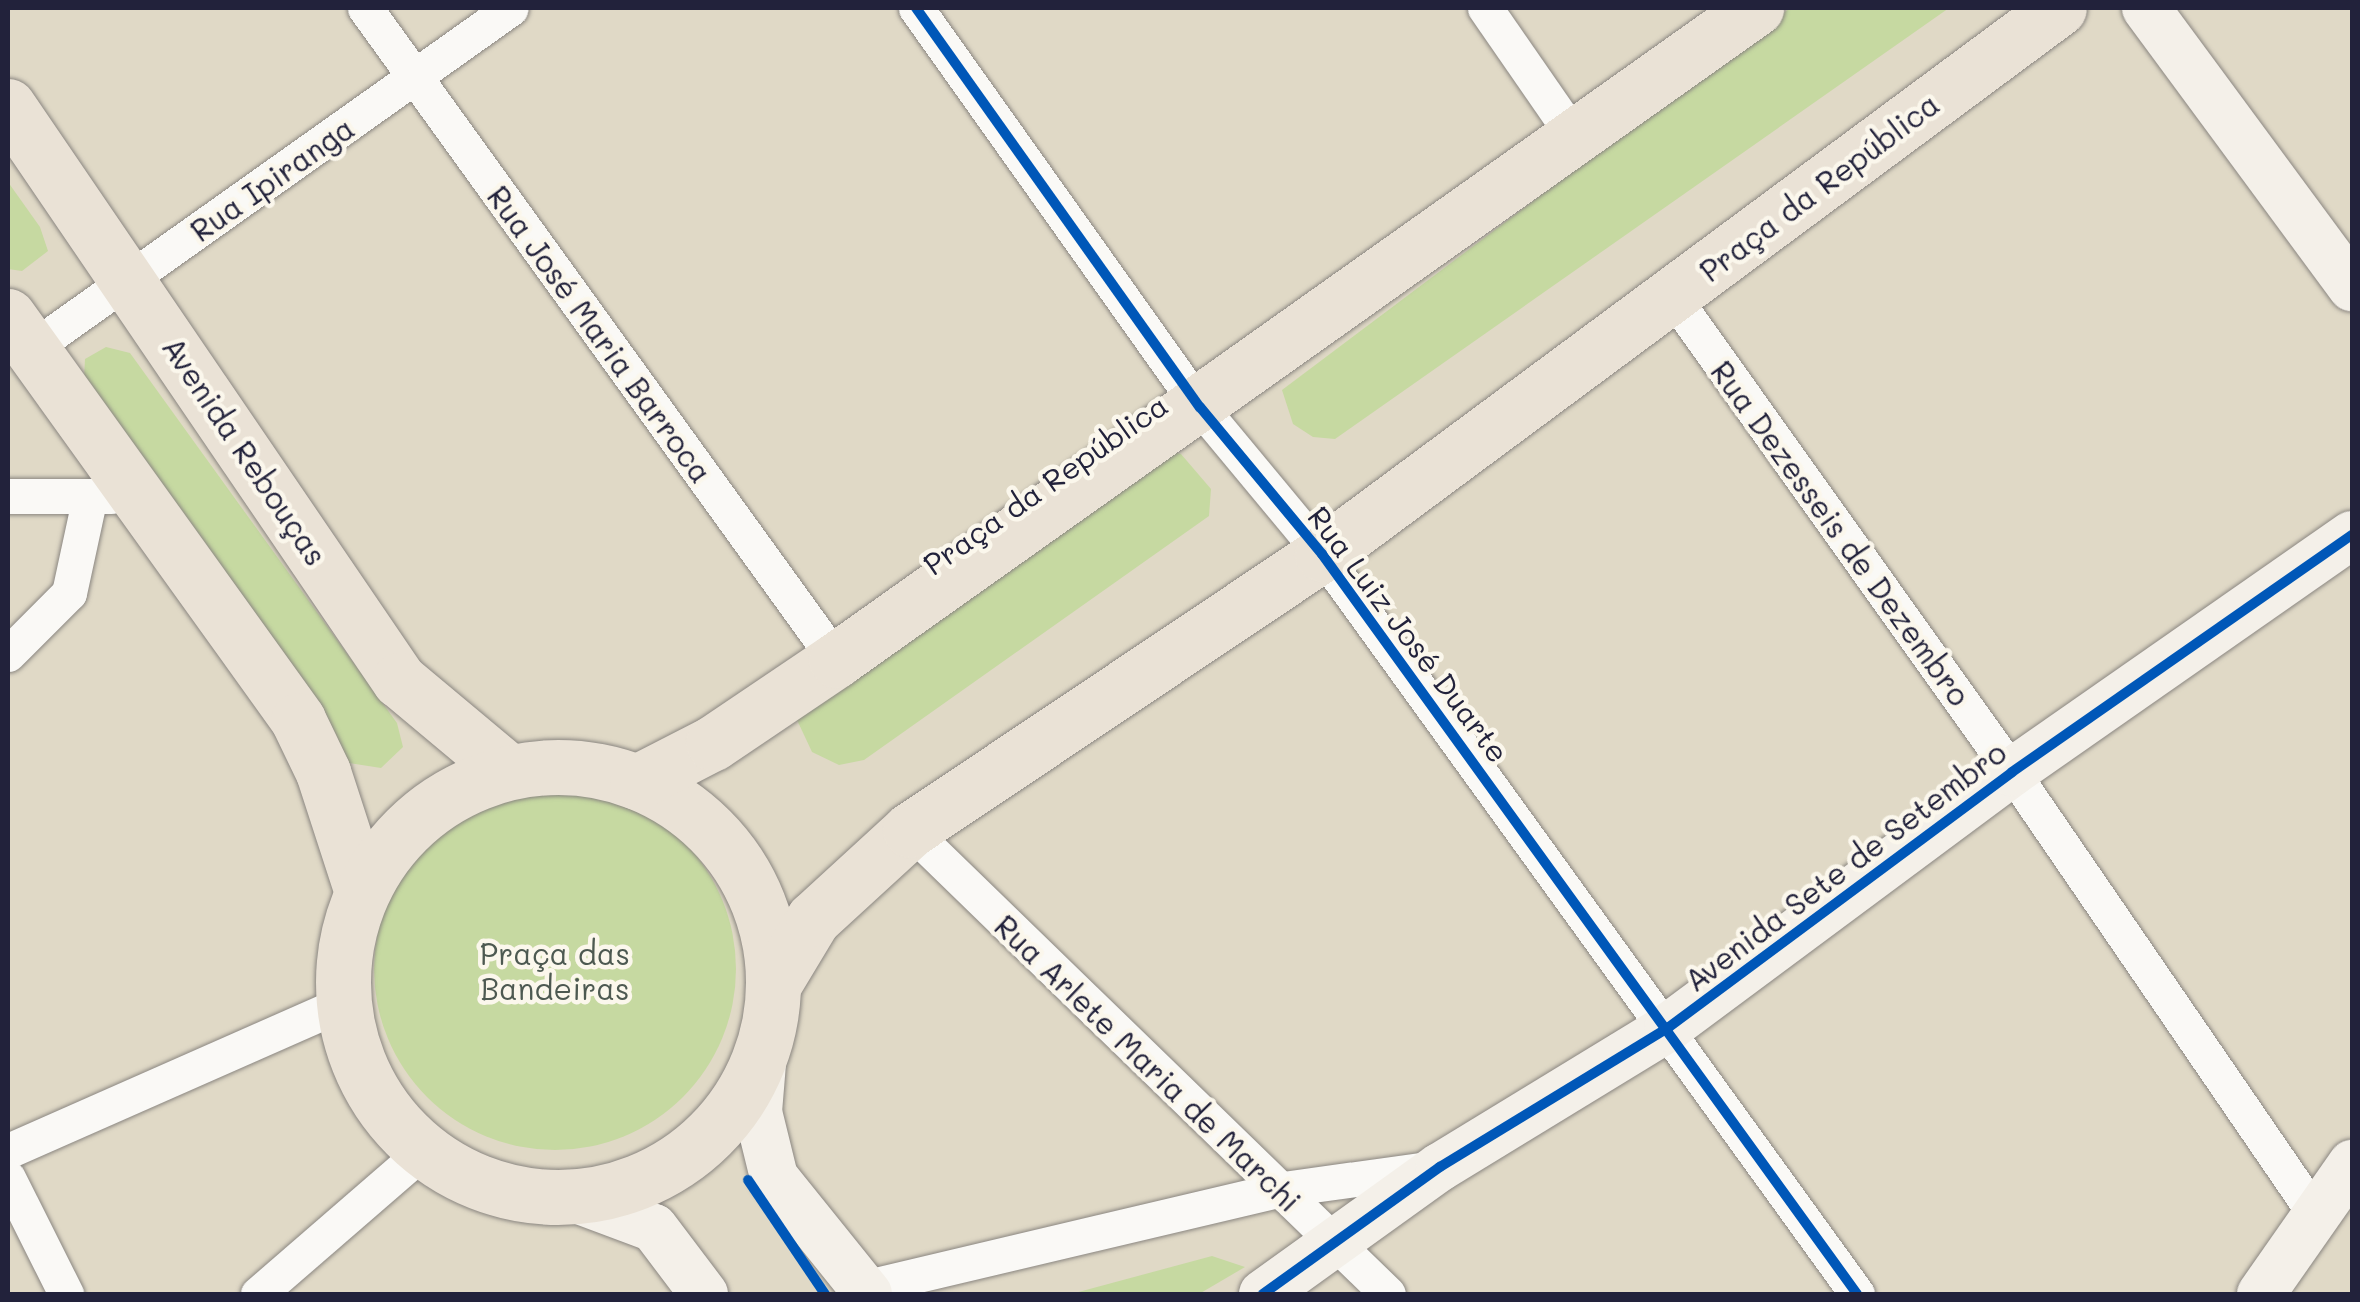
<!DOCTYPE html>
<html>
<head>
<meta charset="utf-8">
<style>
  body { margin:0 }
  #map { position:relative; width:2360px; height:1302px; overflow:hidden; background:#e0d9c6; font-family:Mali,sans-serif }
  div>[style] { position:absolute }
  .green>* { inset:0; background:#c6d9a1 }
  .round { border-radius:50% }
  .roads { filter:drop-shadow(0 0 2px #8a8681) drop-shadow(0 0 2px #8a8681) }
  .street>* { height:35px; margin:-17.5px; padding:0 17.5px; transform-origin:17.5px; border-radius:17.5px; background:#faf9f6 }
  .secondary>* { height:48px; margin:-24px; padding:0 24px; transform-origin:24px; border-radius:24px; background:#f4f0e9 }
  .primary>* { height:55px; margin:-27.5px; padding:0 27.5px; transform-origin:27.5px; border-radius:27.5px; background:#eae2d6 }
  .primary>.ring { margin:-27.5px; padding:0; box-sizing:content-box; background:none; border:55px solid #eae2d6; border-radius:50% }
  .cycleway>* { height:10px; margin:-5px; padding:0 5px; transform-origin:5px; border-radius:5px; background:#0057b8 }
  span { translate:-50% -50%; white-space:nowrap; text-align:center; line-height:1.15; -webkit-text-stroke:9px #fbf7ec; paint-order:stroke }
  .street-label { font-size:30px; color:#22223b }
  .park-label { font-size:30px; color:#4d5951 }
  .frame { position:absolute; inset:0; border:10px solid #22223b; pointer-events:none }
</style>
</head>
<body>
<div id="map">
  <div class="green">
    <div style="clip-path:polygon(1790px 8px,1949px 8px,1335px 439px,1313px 437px,1293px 424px,1282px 390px)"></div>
    <div style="clip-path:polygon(8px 182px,40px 227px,48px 251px,22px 271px,8px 269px)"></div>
    <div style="clip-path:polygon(106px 347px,130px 353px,397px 723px,403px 747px,381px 768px,349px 763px,84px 378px,85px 359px)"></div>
    <div style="clip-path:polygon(1157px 448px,1181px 454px,1211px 489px,1209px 516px,864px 760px,839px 765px,812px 752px,797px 720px,801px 697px)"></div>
    <div class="round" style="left:374px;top:788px;width:362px;height:362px"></div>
    <div style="clip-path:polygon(1212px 1256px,1245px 1267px,1199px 1294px,1071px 1294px)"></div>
  </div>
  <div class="roads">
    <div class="street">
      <div style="left:365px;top:8px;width:804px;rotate:54.16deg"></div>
      <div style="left:916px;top:8px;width:490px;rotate:54.6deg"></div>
      <div style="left:1200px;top:407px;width:191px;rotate:50.3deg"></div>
      <div style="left:1322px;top:554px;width:913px;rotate:54.13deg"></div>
      <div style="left:1485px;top:8px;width:162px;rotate:55.3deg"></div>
      <div style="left:1673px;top:297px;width:584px;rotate:54.49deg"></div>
      <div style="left:2012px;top:772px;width:536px;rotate:55.57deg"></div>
      <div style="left:32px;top:348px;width:587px;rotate:-35.37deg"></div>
      <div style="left:8px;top:496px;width:103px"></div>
      <div style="left:8px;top:654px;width:86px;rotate:-45deg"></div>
      <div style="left:69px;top:593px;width:99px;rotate:-77.8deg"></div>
      <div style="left:910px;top:830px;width:666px;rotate:44.15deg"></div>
      <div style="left:8px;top:1151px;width:364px;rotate:-23.8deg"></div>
      <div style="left:8px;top:1178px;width:130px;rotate:63.4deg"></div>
      <div style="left:863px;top:1288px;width:424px;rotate:-13.3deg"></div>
      <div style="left:1276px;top:1190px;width:160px;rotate:-7.9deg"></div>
      <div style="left:258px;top:1294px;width:217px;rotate:-40.9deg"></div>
    </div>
    <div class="secondary">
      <div style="left:2146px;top:8px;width:347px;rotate:53.6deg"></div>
      <div style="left:763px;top:1051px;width:61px;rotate:94.7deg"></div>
      <div style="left:758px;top:1112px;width:67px;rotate:76.2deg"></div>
      <div style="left:774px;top:1177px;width:150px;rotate:51.2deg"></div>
      <div style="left:574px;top:1198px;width:85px;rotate:20.6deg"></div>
      <div style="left:654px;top:1228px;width:83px;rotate:52.9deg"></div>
      <div style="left:1263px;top:1294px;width:218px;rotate:-35.7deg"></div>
      <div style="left:1440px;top:1167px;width:268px;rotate:-31.4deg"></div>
      <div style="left:1669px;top:1027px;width:427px;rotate:-36.6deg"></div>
      <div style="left:2012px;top:772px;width:414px;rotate:-34.9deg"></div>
      <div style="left:2261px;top:1294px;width:159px;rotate:-55deg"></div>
    </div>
    <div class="primary">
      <div style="left:8px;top:106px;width:695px;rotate:55.74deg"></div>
      <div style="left:399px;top:680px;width:143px;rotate:39.9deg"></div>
      <div style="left:8px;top:316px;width:497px;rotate:54.3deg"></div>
      <div style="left:298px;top:720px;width:58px;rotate:64.3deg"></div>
      <div style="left:323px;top:772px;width:123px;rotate:72deg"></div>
      <div class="ring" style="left:343px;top:767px;width:375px;height:375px"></div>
      <div style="left:637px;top:782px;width:85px;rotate:-27.2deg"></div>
      <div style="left:713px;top:743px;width:148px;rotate:-34deg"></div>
      <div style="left:836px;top:660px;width:1128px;rotate:-35.33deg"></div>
      <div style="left:775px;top:982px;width:74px;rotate:-58.9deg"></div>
      <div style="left:813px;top:919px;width:132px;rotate:-42.5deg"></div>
      <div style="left:910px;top:830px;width:496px;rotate:-33.8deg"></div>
      <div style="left:1322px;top:554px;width:917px;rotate:-36.53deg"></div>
    </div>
  </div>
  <div class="cycleway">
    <div style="left:916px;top:8px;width:490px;rotate:54.6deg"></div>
    <div style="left:1200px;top:407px;width:191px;rotate:50.3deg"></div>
    <div style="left:1322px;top:554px;width:913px;rotate:54.13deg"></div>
    <div style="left:748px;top:1180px;width:138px;rotate:56deg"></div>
    <div style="left:1263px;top:1294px;width:218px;rotate:-35.7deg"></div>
    <div style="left:1440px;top:1167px;width:268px;rotate:-31.4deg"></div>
    <div style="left:1669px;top:1027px;width:427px;rotate:-36.6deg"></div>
    <div style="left:2012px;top:772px;width:414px;rotate:-34.9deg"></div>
  </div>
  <div class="street-label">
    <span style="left:272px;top:179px;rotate:-35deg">Rua Ipiranga</span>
    <span style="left:1819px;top:187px;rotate:-37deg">Praça da República</span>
    <span style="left:600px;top:334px;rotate:54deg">Rua José Maria Barroca</span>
    <span style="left:245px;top:451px;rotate:56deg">Avenida Rebouças</span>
    <span style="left:1045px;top:484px;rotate:-35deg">Praça da República</span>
    <span style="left:1841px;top:533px;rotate:54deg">Rua Dezesseis de Dezembro</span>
    <span style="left:1409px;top:634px;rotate:53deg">Rua Luiz José Duarte</span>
    <span style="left:1845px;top:866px;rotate:-37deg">Avenida Sete de Setembro</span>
    <span style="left:1148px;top:1063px;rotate:44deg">Rua Arlete Maria de Marchi</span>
  </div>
  <div class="park-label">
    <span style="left:555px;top:970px">Praça das<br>Bandeiras</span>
  </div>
  <div class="frame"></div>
</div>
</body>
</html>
